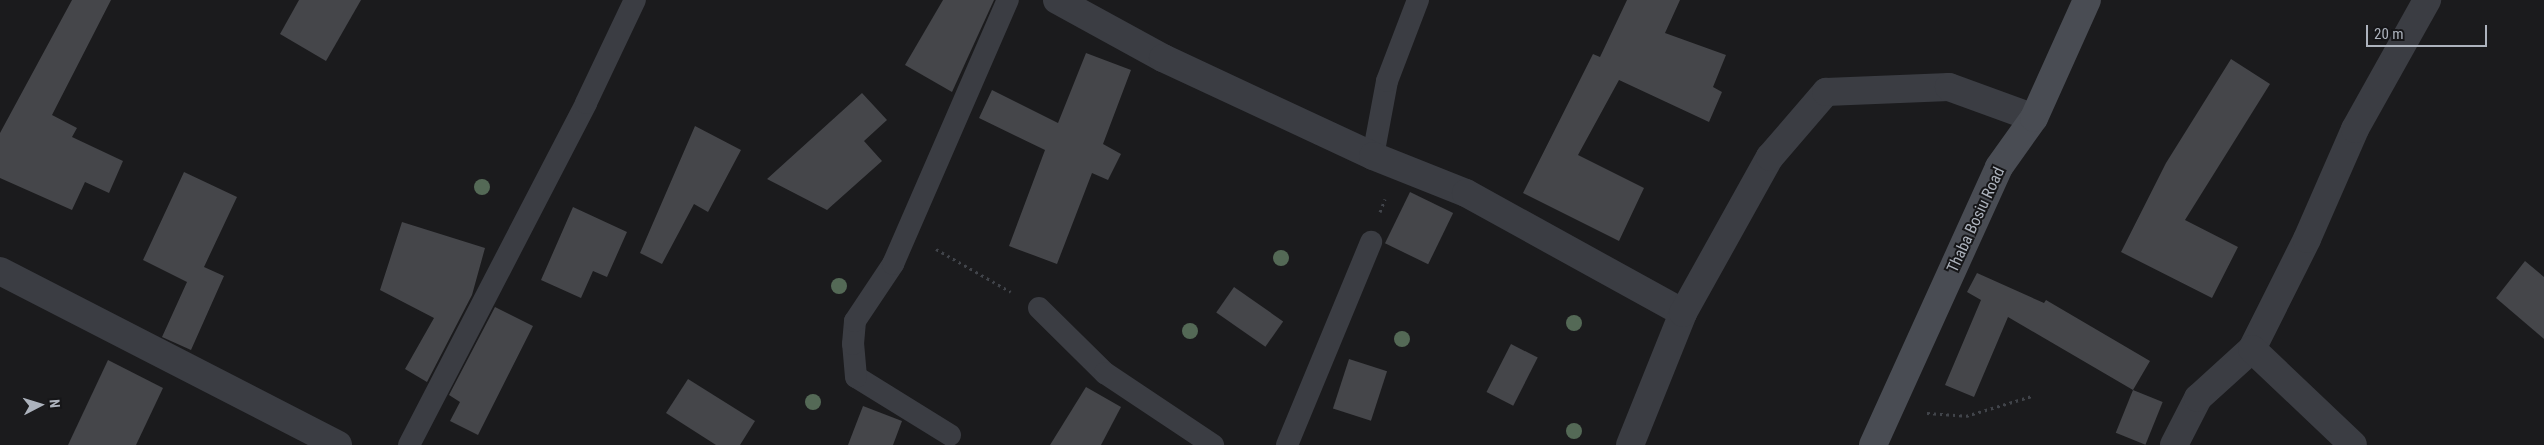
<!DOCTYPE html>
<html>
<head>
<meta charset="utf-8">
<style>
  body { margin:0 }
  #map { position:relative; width:2544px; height:445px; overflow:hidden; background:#1b1b1d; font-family:"Roboto Condensed",sans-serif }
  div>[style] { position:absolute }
  .building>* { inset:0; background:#45464a; transform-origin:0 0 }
  .path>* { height:3px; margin-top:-1.5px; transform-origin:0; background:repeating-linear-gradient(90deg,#41444a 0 2.5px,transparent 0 6.5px) }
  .lane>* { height:22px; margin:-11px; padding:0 11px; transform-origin:11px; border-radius:11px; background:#3b3d43 }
  .street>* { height:28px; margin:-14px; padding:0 14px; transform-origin:14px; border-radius:14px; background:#3b3d43 }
  .secondary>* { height:28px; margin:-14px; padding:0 14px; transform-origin:14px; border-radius:14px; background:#494c53 }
  .trees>* { width:16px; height:16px; margin:-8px; border-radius:50%; background:#546956 }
  span { translate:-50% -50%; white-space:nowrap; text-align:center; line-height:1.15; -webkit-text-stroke:4px #161618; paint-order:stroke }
  .street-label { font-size:16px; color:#adb3bd }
  .north { position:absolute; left:15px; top:380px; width:50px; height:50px; -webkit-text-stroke:4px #161618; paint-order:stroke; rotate:85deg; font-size:14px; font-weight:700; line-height:20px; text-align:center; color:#adb3bd }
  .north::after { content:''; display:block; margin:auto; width:18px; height:22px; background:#adb3bd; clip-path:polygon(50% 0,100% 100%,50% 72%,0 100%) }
  .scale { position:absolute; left:2366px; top:25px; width:121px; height:22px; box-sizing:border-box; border:2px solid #adb3bd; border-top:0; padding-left:6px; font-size:15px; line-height:18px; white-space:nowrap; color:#adb3bd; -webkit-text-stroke:4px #161618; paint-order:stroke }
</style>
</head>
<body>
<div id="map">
  <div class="building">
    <div style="clip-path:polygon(72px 0,111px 0,52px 115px,77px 128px,72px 137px,123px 161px,109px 193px,85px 182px,72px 210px,0 178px,0 133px)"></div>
    <div style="clip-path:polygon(299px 0,361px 0,326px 61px,280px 34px)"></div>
    <div style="clip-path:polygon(943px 0,994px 0,952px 92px,905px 65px)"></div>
    <div style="clip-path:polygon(1627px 0,1680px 0,1665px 33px,1726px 55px,1713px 87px,1722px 92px,1709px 122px,1619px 80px,1578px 155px,1644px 188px,1619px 241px,1523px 193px,1593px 54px,1600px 57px)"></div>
    <div style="clip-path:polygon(1086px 53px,1131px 70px,1103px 144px,1121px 154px,1108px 180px,1092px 173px,1057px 264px,1009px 246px,1045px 150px,979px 118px,992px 90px,1058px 123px)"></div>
    <div style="clip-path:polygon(2231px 59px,2270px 84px,2185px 220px,2238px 247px,2212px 298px,2121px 252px,2166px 163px)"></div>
    <div style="clip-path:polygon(862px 93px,887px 120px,864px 141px,882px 161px,827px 210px,767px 179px)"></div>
    <div style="clip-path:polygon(695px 126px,741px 150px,708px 212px,694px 204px,662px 264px,640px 253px)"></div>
    <div style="clip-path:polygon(184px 172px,237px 197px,204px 267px,224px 276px,191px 350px,162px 337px,187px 282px,143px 260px)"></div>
    <div style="left:1410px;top:192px;width:48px;height:57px;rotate:26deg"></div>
    <div style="clip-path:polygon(573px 207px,627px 232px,607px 277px,593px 271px,581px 298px,541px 280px)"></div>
    <div style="clip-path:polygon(402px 222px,485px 248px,472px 295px,427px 382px,405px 369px,434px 318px,380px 290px)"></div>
    <div style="clip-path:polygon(2525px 261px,2544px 277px,2544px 339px,2496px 298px)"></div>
    <div style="clip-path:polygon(1977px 273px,2044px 303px,2046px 300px,2150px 361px,2133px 390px,2008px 317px,1974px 397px,1945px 385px,1981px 300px,1967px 292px)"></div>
    <div style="left:1234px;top:287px;width:60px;height:31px;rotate:35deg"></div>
    <div style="clip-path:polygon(495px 307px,533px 326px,478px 435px,450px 421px,460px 402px,449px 395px)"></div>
    <div style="left:1511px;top:344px;width:30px;height:54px;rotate:27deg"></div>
    <div style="left:1349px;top:359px;width:40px;height:52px;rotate:18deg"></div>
    <div style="clip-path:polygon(108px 360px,163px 388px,136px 445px,68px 445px)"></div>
    <div style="clip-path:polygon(688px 379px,755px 421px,740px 445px,716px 445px,666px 413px)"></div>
    <div style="clip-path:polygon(1086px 387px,1121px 407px,1101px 445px,1050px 445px)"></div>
    <div style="left:2133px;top:390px;width:32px;height:46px;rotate:22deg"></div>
    <div style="clip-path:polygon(863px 406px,902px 421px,893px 445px,848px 445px)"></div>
  </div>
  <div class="path">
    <div style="left:1380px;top:212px;width:14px;rotate:-69deg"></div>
    <div style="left:936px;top:249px;width:86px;rotate:29.8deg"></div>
    <div style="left:1927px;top:413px;width:39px;rotate:4deg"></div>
    <div style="left:1966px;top:416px;width:69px;rotate:-16.9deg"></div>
  </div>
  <div class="lane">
    <div style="left:1373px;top:156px;width:76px;rotate:-79.4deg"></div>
    <div style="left:1387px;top:81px;width:87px;rotate:-69.1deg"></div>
    <div style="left:1039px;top:308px;width:93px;rotate:44.6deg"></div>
    <div style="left:1105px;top:373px;width:130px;rotate:33.7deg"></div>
    <div style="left:950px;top:435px;width:110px;rotate:-148.3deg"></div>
    <div style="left:856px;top:377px;width:33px;rotate:-95deg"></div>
    <div style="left:853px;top:344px;width:23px;rotate:-85deg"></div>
    <div style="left:855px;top:321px;width:69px;rotate:-56.3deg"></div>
    <div style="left:893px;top:264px;width:288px;rotate:-66.5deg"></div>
    <div style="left:409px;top:445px;width:385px;rotate:-62.6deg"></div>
    <div style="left:586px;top:103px;width:114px;rotate:-64.6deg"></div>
    <div style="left:1287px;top:445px;width:220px;rotate:-67.5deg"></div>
  </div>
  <div class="street">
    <div style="left:1057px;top:0;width:121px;rotate:28.7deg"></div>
    <div style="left:1163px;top:58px;width:232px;rotate:25deg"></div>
    <div style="left:1373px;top:156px;width:100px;rotate:21.7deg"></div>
    <div style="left:1466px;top:193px;width:248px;rotate:28.9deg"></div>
    <div style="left:0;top:271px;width:380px;rotate:27.2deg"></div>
    <div style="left:2252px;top:349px;width:123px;rotate:-63.4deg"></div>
    <div style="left:2307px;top:239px;width:120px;rotate:-66.4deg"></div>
    <div style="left:2355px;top:129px;width:148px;rotate:-60.8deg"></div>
    <div style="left:1630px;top:445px;width:142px;rotate:-68.1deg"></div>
    <div style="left:1683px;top:313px;width:179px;rotate:-60.9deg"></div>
    <div style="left:1770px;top:157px;width:86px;rotate:-49.3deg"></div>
    <div style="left:1826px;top:92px;width:123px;rotate:-2.3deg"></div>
    <div style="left:1949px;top:87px;width:90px;rotate:20deg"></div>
    <div style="left:2174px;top:445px;width:53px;rotate:-62.9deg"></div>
    <div style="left:2198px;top:398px;width:73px;rotate:-42.2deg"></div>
    <div style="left:2252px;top:349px;width:139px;rotate:43.5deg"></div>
  </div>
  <div class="secondary">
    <div style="left:1873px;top:445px;width:305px;rotate:-65.6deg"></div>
    <div style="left:1999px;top:167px;width:60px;rotate:-54.5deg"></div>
    <div style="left:2034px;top:118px;width:129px;rotate:-65.8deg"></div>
  </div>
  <div class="trees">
    <div style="left:482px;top:187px"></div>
    <div style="left:1281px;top:258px"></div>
    <div style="left:839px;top:286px"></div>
    <div style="left:1574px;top:323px"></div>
    <div style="left:1190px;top:331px"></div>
    <div style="left:1402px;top:339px"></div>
    <div style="left:813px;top:402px"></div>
    <div style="left:1574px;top:431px"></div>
  </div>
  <div class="street-label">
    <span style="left:1976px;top:220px;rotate:-65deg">Thaba Bosiu Road</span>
  </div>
  <div class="north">N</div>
  <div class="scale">20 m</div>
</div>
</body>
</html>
